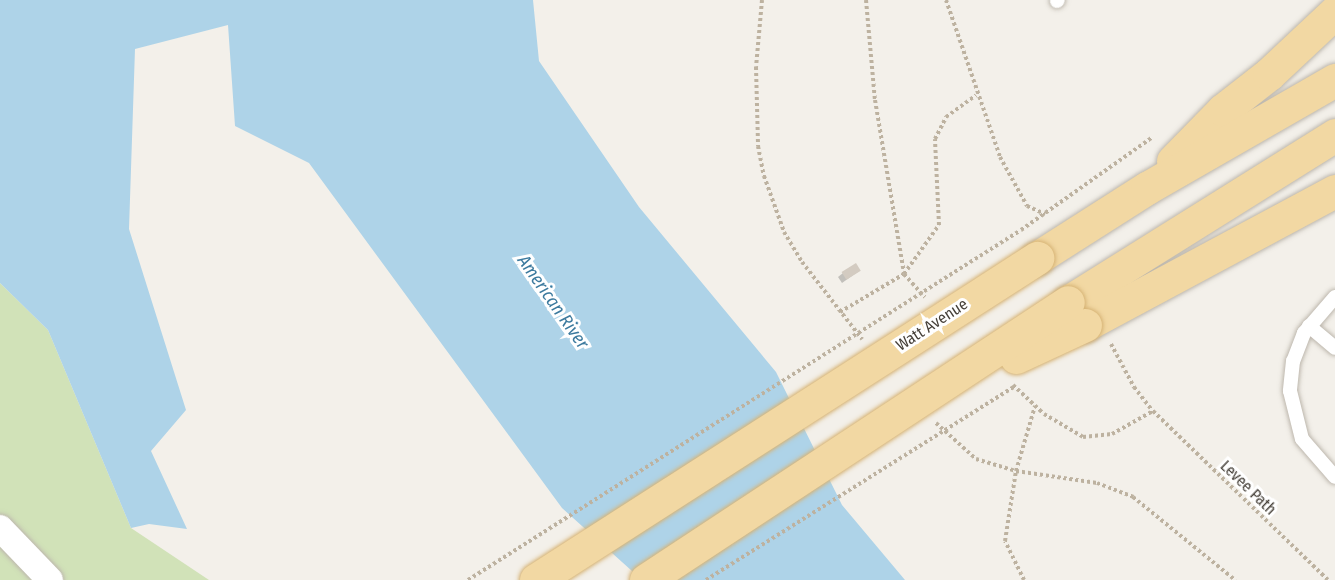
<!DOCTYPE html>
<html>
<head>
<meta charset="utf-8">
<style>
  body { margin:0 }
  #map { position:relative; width:1335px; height:580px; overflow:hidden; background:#f3f0ea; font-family:"Fira Sans Condensed",sans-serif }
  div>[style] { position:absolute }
  .green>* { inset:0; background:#d1e2b8 }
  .water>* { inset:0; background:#aed3e8 }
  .shadow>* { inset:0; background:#0003 }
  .building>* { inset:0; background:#d3cbc1; transform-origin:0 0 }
  .path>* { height:4px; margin-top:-2px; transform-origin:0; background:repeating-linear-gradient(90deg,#bdb2a0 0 3px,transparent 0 6px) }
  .roads { filter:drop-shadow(0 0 2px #bdb7ad) drop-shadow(0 0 2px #bdb7ad) }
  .lane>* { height:14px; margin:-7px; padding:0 7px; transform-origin:7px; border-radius:7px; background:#fff }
  .street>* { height:26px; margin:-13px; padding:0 13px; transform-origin:13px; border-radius:13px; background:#fff }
  .primary>* { height:33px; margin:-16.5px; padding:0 16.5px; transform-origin:16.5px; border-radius:16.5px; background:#f2d8a3 }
  .path-bridge>* { height:4px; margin-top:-2px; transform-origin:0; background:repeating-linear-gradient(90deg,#bdb2a0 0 3px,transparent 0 6px) }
  .bridges { filter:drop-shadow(0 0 2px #d6b375) drop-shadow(0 0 2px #d6b375) }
  .primary-bridge>* { height:33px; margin:-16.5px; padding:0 16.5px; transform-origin:16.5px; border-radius:16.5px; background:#f2d8a3 }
  span { translate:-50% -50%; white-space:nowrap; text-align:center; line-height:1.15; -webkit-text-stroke:6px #fff; paint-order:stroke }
  .street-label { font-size:16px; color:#464039 }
  .water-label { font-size:18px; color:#3c7a9e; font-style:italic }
</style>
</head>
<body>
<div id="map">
  <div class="green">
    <div style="clip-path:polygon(0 283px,48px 330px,131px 528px,209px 580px,0 580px)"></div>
  </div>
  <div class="water">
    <div style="clip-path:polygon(0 0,533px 0,539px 61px,639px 207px,776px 372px,842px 505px,905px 580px,642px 580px,562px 508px,309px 163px,235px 126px,228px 25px,135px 49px,129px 229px,186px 410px,151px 451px,187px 529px,149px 524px,131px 528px,48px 330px,0 283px)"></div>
  </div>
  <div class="shadow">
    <div style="clip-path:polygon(859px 271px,842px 283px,838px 277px,843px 273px)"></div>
  </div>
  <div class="building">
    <div style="left:856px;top:263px;width:9px;height:17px;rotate:58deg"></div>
  </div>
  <div class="path">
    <div style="left:762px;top:0;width:67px;rotate:95.1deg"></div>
    <div style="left:756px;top:67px;width:79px;rotate:88.5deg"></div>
    <div style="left:758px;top:146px;width:31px;rotate:79deg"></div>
    <div style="left:764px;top:176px;width:59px;rotate:70.3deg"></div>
    <div style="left:784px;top:232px;width:35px;rotate:59deg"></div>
    <div style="left:802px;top:262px;width:98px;rotate:52.1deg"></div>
    <div style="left:866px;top:0;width:100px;rotate:84.9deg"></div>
    <div style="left:875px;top:100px;width:176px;rotate:80.5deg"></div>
    <div style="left:904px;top:274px;width:31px;rotate:48deg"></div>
    <div style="left:946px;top:0;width:166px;rotate:71deg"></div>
    <div style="left:1000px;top:157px;width:56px;rotate:61.1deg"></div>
    <div style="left:1027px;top:206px;width:20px;rotate:24deg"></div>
    <div style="left:1021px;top:230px;width:161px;rotate:-35.2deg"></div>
    <div style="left:840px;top:312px;width:74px;rotate:-30.7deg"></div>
    <div style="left:904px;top:274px;width:60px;rotate:-54.5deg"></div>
    <div style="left:939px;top:225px;width:86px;rotate:-92.7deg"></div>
    <div style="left:935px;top:139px;width:25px;rotate:-63deg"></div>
    <div style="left:946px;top:117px;width:37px;rotate:-36deg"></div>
    <div style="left:1111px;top:344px;width:49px;rotate:61.9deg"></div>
    <div style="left:1134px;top:387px;width:31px;rotate:52deg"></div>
    <div style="left:1153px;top:411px;width:243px;rotate:44deg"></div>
    <div style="left:1013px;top:385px;width:42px;rotate:43.1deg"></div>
    <div style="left:1044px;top:414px;width:45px;rotate:30.5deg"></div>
    <div style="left:1083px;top:437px;width:29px;rotate:-6deg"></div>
    <div style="left:1112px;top:434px;width:47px;rotate:-29.3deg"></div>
    <div style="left:936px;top:423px;width:54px;rotate:42deg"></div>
    <div style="left:976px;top:459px;width:42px;rotate:16.7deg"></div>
    <div style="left:1016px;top:471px;width:82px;rotate:8.4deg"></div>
    <div style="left:1097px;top:483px;width:39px;rotate:21deg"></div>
    <div style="left:1133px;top:497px;width:132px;rotate:39.1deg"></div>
    <div style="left:1024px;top:580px;width:43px;rotate:-116deg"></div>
    <div style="left:1005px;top:541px;width:71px;rotate:-81.1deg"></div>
    <div style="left:1016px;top:471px;width:68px;rotate:-73.7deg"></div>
  </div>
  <div class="roads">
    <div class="lane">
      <div style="left:1057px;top:1px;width:1px;rotate:-45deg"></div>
      <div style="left:1335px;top:297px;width:48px;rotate:130.7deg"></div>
      <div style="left:1304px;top:333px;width:30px;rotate:111deg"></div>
      <div style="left:1293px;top:361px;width:30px;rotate:96deg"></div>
      <div style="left:1290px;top:391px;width:49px;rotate:76deg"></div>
      <div style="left:1302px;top:439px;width:50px;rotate:49deg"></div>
      <div style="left:1309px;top:326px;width:34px;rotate:40deg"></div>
    </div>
    <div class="street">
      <div style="left:0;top:528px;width:72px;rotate:46.1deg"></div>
    </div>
    <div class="primary">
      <div style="left:1173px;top:161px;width:71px;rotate:-45.6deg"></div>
      <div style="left:1223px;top:110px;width:58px;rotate:-38deg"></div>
      <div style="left:1269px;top:74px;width:91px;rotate:-43.2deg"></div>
      <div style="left:1037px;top:258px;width:130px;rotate:-32.5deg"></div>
      <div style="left:1147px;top:188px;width:217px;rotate:-29.9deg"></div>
      <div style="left:1068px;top:302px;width:315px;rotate:-32deg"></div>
      <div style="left:1085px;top:325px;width:284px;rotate:-28.2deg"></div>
    </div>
  </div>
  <div class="path-bridge">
    <div style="left:468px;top:580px;width:654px;rotate:-32.33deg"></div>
    <div style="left:706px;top:580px;width:365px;rotate:-32.1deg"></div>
  </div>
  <div class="bridges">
    <div class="primary-bridge">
      <div style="left:1016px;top:357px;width:76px;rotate:-24.9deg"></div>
      <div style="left:536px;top:580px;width:596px;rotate:-32.73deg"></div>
      <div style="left:646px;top:580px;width:505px;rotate:-33.38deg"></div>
    </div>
  </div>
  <div class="street-label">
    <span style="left:932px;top:325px;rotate:-33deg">Watt Avenue</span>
    <span style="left:1248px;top:488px;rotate:44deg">Levee Path</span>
  </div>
  <div class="water-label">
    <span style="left:553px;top:302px;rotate:55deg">American River</span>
  </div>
</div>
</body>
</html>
